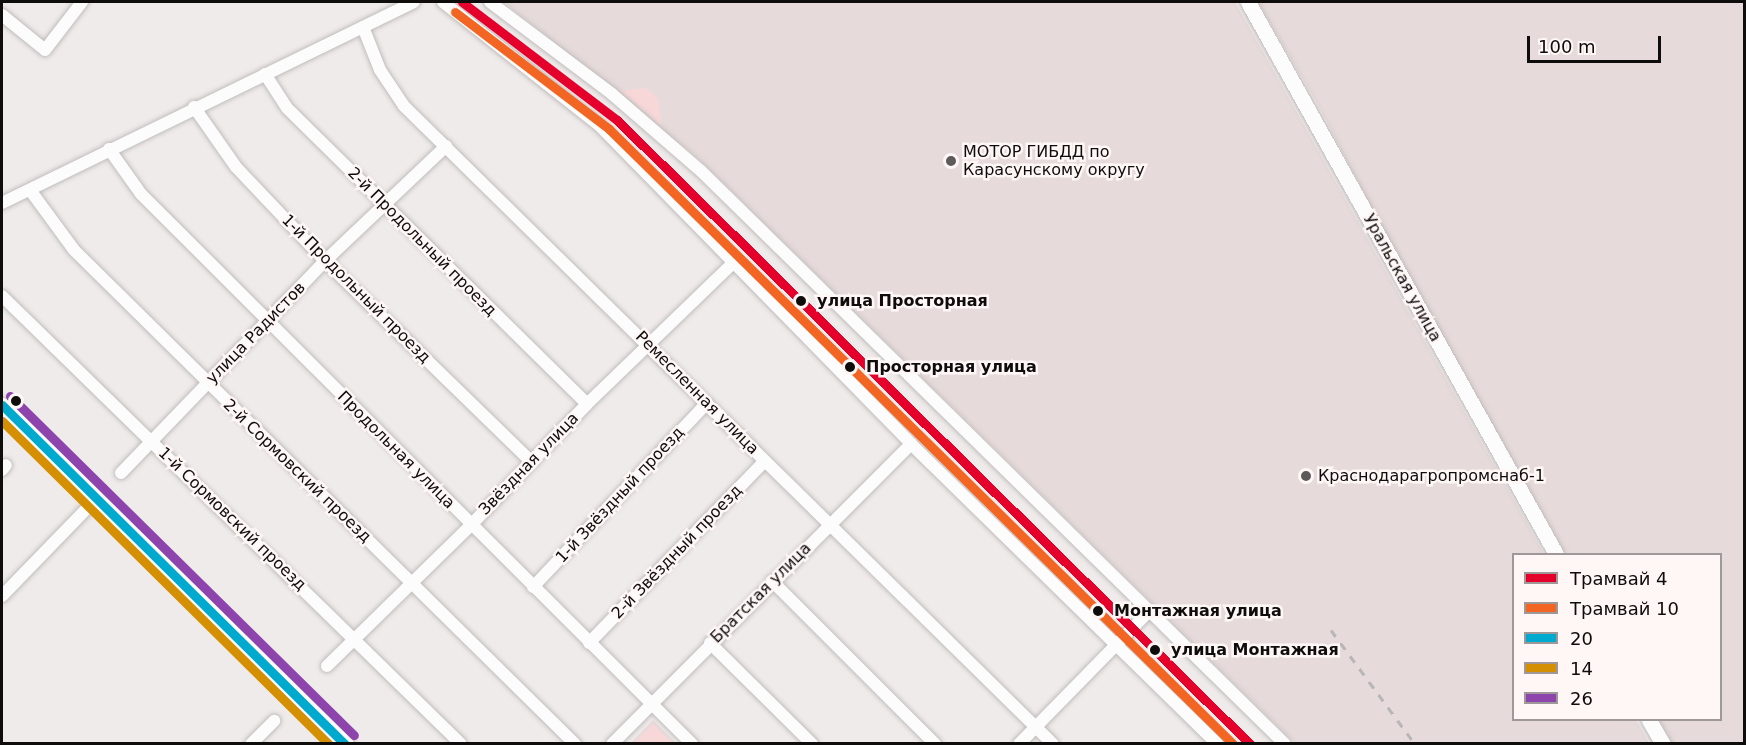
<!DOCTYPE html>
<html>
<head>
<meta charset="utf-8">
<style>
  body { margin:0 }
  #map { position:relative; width:1746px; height:745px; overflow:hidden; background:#f0ebeb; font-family:"DejaVu Sans",sans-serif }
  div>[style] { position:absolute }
  .built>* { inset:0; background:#e6dada }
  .green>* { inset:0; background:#f8d7d8 }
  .roads { filter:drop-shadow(0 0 2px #c1bdbd) drop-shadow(0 0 2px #c1bdbd) }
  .minor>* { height:12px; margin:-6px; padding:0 6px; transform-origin:6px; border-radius:6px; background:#fdfcfc }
  .major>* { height:15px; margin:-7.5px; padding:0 7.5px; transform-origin:7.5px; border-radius:7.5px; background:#fdfcfc }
  .rail>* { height:3px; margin-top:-1.5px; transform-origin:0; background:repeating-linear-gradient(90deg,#b8b7b7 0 8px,transparent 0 16px) }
  .bus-1>* { height:9px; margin:-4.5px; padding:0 4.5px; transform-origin:4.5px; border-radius:4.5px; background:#00a9ce }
  .bus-2>* { height:9px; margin:-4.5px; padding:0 4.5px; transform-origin:4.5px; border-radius:4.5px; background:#d48f02 }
  .bus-3>* { height:9px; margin:-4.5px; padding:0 4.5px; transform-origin:4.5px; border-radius:4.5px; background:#8e44ad }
  .tram-1>* { height:9px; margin:-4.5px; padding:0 4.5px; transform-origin:4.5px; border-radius:4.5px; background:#e4002b }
  .tram-2>* { height:9px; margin:-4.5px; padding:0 4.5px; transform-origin:4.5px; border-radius:4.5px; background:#f26522 }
  .dots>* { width:16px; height:16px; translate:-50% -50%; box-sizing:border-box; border:3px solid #fef7f6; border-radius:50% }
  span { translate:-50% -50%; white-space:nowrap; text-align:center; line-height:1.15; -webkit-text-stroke:5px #fef7f6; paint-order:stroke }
  .poi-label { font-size:16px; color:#0f0c0c }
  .left { translate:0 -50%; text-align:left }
  .street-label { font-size:16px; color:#0f0c0c }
  .stop-label { font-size:16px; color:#0f0c0c; font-weight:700 }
  .frame { position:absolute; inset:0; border:3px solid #0f0c0c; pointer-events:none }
  .legend { position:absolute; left:1512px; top:553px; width:210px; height:168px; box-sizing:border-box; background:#fef7f6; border:2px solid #9e9998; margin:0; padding:8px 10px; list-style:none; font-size:18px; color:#0f0c0c }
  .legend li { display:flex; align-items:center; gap:12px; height:30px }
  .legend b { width:30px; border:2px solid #9e9998 }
  .scale { position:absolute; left:1527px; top:36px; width:134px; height:27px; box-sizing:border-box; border:3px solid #0f0c0c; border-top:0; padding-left:8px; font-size:18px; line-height:21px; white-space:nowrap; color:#0f0c0c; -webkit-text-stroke:4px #fef7f6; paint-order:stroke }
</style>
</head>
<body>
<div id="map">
  <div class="built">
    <div style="clip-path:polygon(504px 2px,1235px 2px,1544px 554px,1514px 554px,1514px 720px,1636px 720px,1649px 743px,1295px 743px,698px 158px)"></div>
    <div style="clip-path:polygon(1258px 2px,1744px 2px,1744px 743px,1667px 743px,1654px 720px,1720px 720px,1720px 554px,1563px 554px,1378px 220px,1317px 103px)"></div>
    <div style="clip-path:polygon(653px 720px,676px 743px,630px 744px)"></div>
  </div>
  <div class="green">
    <div style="clip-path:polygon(646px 88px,658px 98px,662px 126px,620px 91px)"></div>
    <div style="clip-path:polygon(653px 724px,673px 743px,634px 743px)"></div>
  </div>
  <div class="roads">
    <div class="minor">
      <div style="left:443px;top:2px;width:199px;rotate:38.3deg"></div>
      <div style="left:599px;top:125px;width:446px;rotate:45.6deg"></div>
      <div style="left:911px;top:444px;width:429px;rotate:44.4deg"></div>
      <div style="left:490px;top:2px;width:153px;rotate:37deg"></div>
      <div style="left:612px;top:94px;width:118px;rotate:40.9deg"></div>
      <div style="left:701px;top:171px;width:818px;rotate:44.46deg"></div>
      <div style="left:2px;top:15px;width:55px;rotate:39.1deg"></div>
      <div style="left:45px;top:50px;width:61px;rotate:-52.4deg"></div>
      <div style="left:363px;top:27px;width:46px;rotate:68.4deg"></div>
      <div style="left:380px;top:70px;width:43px;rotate:56.3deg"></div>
      <div style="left:404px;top:106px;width:910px;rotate:44.51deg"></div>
      <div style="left:265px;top:74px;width:40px;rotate:57.1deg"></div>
      <div style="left:287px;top:108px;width:421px;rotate:44.6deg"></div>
      <div style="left:194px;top:107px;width:73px;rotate:55deg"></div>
      <div style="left:236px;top:167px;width:129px;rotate:46.6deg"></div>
      <div style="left:325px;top:261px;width:287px;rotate:44.2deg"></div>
      <div style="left:109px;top:149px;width:55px;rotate:54.6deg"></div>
      <div style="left:141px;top:194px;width:779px;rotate:44.95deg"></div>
      <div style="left:30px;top:190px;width:74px;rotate:53.7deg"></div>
      <div style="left:74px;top:250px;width:704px;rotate:44.6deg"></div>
      <div style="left:2px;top:203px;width:458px;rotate:-26deg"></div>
      <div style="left:2px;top:296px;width:641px;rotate:44.31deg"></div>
      <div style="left:2px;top:470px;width:6px;rotate:-51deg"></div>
      <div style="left:121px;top:473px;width:294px;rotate:-46.1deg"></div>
      <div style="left:325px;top:261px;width:167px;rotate:-43.5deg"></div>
      <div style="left:772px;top:581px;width:231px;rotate:45deg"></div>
      <div style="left:533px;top:587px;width:253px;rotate:-46.6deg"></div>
      <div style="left:2px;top:596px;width:136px;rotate:-45.9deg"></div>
      <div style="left:589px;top:643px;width:252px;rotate:-46deg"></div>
      <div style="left:710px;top:643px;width:144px;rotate:44.7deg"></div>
      <div style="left:327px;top:666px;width:202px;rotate:-44.4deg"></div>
      <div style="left:471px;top:525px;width:168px;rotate:-46.2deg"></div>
      <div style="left:587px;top:404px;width:203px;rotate:-44deg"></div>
      <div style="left:251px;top:744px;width:33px;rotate:-45deg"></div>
      <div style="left:612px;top:744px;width:424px;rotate:-45.1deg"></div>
      <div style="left:1019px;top:744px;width:187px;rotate:-45.6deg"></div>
    </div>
    <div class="major">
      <div style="left:1248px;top:2px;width:632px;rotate:60.84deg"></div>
      <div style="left:2px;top:405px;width:483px;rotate:44.6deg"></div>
      <div style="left:1649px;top:720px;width:28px;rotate:60deg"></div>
    </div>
  </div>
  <div class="rail">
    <div style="left:1331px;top:630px;width:142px;rotate:53.6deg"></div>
  </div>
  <div class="bus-1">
    <div style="left:2px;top:405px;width:482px;rotate:44.7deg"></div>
  </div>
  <div class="bus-2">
    <div style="left:2px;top:421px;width:459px;rotate:44.7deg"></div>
  </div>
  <div class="bus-3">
    <div style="left:10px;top:396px;width:483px;rotate:44.6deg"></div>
  </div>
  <div class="tram-1">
    <div style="left:462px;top:2px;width:195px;rotate:37.3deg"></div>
    <div style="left:617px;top:120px;width:889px;rotate:44.59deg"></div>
  </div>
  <div class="tram-2">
    <div style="left:455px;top:12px;width:193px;rotate:37.2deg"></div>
    <div style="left:609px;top:129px;width:876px;rotate:44.58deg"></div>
  </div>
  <div class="dots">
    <div style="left:951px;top:161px;background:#5e5a5a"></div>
    <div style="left:801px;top:301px;background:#0f0c0c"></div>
    <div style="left:850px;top:367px;background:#0f0c0c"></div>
    <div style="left:16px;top:401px;background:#0f0c0c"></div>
    <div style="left:1306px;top:476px;background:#5e5a5a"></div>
    <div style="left:1098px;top:611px;background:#0f0c0c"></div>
    <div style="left:1155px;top:650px;background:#0f0c0c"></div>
  </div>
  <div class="poi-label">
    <span class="left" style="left:963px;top:161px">МОТОР ГИБДД по<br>Карасунскому округу</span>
    <span class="left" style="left:1318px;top:476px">Краснодарагропромснаб-1</span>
  </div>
  <div class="street-label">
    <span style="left:422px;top:242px;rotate:45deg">2-й Продольный проезд</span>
    <span style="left:1402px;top:278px;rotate:61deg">Уральская улица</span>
    <span style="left:356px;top:289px;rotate:45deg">1-й Продольный проезд</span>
    <span style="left:256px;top:333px;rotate:-46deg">улица Радистов</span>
    <span style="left:697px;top:393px;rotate:45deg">Ремесленная улица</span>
    <span style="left:396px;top:450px;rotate:45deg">Продольная улица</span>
    <span style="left:529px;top:464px;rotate:-46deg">Звёздная улица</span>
    <span style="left:297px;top:471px;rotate:44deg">2-й Сормовский проезд</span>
    <span style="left:620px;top:495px;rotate:-47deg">1-й Звёздный проезд</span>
    <span style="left:232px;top:519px;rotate:44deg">1-й Сормовский проезд</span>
    <span style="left:677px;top:552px;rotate:-46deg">2-й Звёздный проезд</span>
    <span style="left:761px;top:593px;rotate:-45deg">Братская улица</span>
  </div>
  <div class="stop-label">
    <span class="left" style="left:817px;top:301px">улица Просторная</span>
    <span class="left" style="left:866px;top:367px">Просторная улица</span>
    <span class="left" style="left:1114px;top:611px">Монтажная улица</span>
    <span class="left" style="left:1171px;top:650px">улица Монтажная</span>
  </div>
  <div class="frame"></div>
  <ul class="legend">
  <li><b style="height:8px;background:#e4002b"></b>Трамвай 4</li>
  <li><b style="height:8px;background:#f26522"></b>Трамвай 10</li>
  <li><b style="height:8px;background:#00a9ce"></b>20</li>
  <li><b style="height:8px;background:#d48f02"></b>14</li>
  <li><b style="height:8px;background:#8e44ad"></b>26</li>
  </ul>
  <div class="scale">100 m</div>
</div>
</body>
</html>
